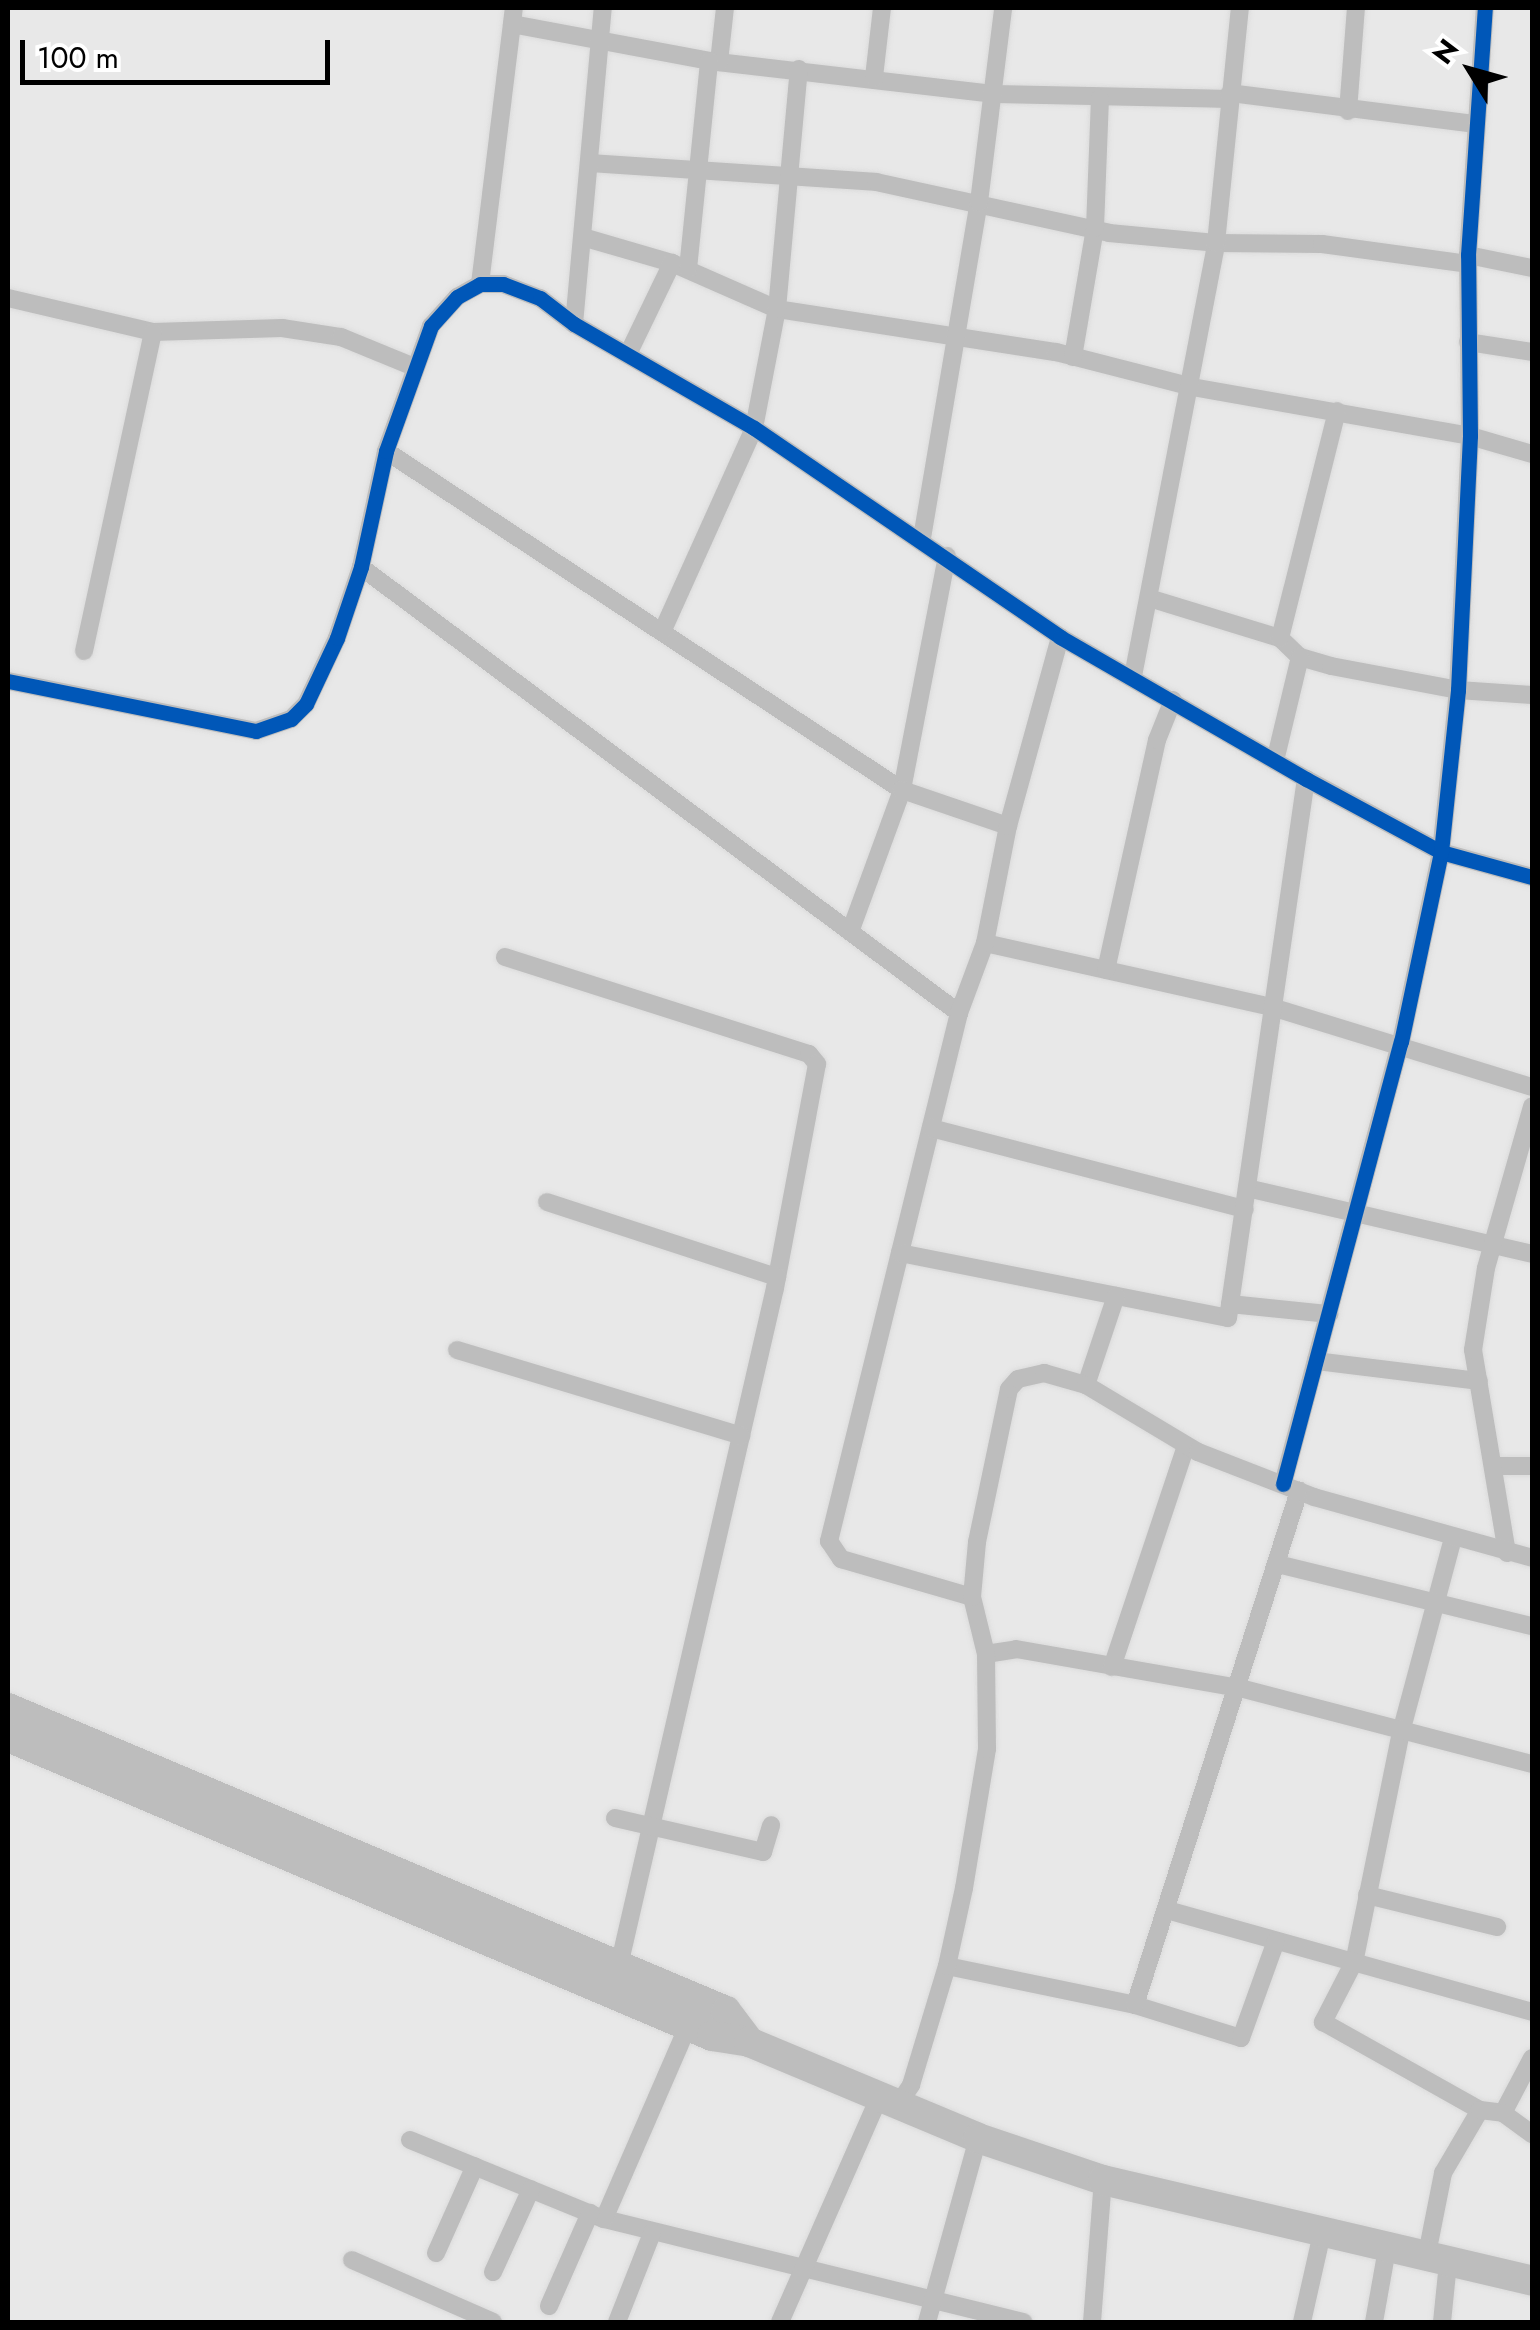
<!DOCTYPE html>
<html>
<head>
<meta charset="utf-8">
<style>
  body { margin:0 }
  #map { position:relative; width:1540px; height:2330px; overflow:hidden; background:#fff; font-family:Jost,sans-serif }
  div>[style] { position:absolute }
  .green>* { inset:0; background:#e8e8e8; transform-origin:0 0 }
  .roads { filter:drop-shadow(0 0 2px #dbdbdb) drop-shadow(0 0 2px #dbdbdb) }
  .minor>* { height:18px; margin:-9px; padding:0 9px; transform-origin:9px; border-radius:9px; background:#bdbdbd }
  .primary>* { height:30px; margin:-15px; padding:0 15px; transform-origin:15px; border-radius:15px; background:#bdbdbd }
  .cycleway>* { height:15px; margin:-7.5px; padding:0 7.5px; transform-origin:7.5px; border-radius:7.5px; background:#0057b8 }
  span { translate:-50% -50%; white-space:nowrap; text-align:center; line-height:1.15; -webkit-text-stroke:9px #fff; paint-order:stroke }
  .frame { position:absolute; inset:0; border:10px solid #000; pointer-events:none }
  .north { position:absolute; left:1420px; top:20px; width:100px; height:100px; -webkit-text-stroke:8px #fff; paint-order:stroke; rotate:307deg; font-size:28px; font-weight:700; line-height:40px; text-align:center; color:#000 }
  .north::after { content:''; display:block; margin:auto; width:35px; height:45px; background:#000; clip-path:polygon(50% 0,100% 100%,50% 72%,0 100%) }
  .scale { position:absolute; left:20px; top:40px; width:310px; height:45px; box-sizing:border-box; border:5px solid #000; border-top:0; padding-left:12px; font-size:30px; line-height:35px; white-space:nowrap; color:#000; -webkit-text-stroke:8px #fff; paint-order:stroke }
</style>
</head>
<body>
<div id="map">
  <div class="green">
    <div style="left:8px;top:8px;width:1524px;height:2314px"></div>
  </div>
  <div class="roads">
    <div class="minor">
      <div style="left:512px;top:24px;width:200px;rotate:10.6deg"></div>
      <div style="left:709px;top:61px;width:288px;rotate:6.6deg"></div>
      <div style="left:995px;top:94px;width:235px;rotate:1.2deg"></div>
      <div style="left:719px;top:62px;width:54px;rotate:-83.7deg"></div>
      <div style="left:874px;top:77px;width:69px;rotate:-83.4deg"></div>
      <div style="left:1230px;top:93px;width:247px;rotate:7.2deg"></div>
      <div style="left:1348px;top:111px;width:103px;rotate:-85.6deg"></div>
      <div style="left:591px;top:163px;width:286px;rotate:3.8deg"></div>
      <div style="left:876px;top:182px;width:239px;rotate:12.3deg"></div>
      <div style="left:1109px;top:233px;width:107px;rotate:5.3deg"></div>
      <div style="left:1216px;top:243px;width:106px;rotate:0.5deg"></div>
      <div style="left:1322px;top:244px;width:147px;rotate:7.8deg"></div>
      <div style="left:586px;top:238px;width:90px;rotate:16.2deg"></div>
      <div style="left:672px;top:263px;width:115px;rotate:23.7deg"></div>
      <div style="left:777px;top:309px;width:282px;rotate:8.8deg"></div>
      <div style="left:1056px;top:352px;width:140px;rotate:14.4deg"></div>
      <div style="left:1192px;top:387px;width:282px;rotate:10deg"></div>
      <div style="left:1470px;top:436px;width:65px;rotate:16.2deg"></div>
      <div style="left:1468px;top:255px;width:65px;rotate:11.5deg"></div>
      <div style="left:688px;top:269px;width:209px;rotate:-84.2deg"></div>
      <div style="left:480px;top:284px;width:278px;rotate:-83deg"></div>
      <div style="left:8px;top:298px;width:149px;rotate:13.2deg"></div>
      <div style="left:153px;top:332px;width:129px;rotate:-1.8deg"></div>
      <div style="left:282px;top:328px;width:60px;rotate:8.7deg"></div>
      <div style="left:341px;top:337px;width:79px;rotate:22.3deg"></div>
      <div style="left:574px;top:324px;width:317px;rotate:-84.8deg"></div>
      <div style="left:1468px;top:342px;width:65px;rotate:8.9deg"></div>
      <div style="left:629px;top:352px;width:99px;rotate:-64.2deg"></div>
      <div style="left:1073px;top:357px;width:131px;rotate:-80.3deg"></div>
      <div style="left:1095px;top:228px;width:130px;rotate:-87.8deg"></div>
      <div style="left:386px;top:451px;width:617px;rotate:33.3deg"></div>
      <div style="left:902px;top:790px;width:151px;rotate:110.1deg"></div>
      <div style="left:922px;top:538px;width:341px;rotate:-80.4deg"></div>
      <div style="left:979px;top:202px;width:195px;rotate:-82.9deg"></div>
      <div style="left:947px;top:556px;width:238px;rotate:100.9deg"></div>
      <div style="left:902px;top:790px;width:112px;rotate:18.8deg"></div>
      <div style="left:361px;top:567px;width:746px;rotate:36.72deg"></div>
      <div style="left:959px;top:1013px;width:544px;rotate:103.83deg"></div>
      <div style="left:829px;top:1541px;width:22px;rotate:56deg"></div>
      <div style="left:841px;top:1559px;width:136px;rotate:16.2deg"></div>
      <div style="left:1149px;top:598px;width:137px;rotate:17deg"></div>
      <div style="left:1280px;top:638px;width:28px;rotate:44deg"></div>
      <div style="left:1300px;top:657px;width:32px;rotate:16deg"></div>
      <div style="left:1331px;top:666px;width:129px;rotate:10.7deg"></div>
      <div style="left:1458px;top:690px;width:74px;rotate:3.9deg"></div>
      <div style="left:662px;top:632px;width:224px;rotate:-65.7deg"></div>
      <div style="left:754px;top:428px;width:121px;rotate:-79.1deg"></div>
      <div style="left:777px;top:309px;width:241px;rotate:-84.8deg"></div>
      <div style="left:1280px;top:638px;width:234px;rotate:-75.9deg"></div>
      <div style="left:84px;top:651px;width:326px;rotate:-77.8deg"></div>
      <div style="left:1133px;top:676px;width:441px;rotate:-79.1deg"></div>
      <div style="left:1216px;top:243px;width:236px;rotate:-84.2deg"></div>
      <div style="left:8px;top:681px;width:253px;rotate:11.4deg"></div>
      <div style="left:256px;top:731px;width:37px;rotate:-19deg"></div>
      <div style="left:291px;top:719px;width:21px;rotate:-45deg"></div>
      <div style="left:306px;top:704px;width:73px;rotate:-64.8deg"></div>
      <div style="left:337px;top:638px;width:75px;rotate:-71.3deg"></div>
      <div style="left:361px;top:567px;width:119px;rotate:-77.8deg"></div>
      <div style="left:386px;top:451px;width:133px;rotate:-70.2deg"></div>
      <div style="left:431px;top:326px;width:39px;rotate:-48deg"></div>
      <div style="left:457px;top:297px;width:26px;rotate:-29deg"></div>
      <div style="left:480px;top:284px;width:23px"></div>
      <div style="left:503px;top:284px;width:40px;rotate:21deg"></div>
      <div style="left:540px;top:298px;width:43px;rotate:37.4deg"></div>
      <div style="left:574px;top:324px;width:208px;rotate:30deg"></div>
      <div style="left:754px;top:428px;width:371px;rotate:34.3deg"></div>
      <div style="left:1060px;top:637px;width:284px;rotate:30deg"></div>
      <div style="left:1306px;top:779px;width:153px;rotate:28.4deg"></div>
      <div style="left:1441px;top:852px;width:94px;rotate:15.4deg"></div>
      <div style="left:1275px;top:761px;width:107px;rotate:-76.5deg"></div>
      <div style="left:985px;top:943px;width:297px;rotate:12.6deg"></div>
      <div style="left:1275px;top:1008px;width:269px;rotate:17.1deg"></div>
      <div style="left:505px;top:957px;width:319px;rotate:17.7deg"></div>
      <div style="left:809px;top:1054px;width:13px;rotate:51deg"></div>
      <div style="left:817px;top:1064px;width:228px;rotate:100.6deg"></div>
      <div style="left:775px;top:1288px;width:696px;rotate:102.96deg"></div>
      <div style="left:1106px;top:970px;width:236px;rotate:-77.5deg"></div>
      <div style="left:1157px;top:740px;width:43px;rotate:-68.2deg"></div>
      <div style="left:959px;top:1013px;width:75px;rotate:-69.6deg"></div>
      <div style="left:985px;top:943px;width:119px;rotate:-78.9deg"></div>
      <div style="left:1008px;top:826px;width:196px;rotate:-74.6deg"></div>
      <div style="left:931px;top:1128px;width:324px;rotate:14.5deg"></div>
      <div style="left:1247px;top:1188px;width:293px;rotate:13deg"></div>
      <div style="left:547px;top:1202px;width:242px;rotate:18.1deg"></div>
      <div style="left:900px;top:1253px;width:334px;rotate:11.2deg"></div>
      <div style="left:1228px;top:1318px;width:545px;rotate:-81.77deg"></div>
      <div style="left:1230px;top:1304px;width:100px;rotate:5.8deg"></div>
      <div style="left:457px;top:1350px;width:297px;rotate:16.8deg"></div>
      <div style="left:1316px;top:1361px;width:164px;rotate:7deg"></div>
      <div style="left:1086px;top:1385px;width:94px;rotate:-71.4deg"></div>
      <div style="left:1494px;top:1466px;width:38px"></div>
      <div style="left:1283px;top:1484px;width:457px;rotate:-75.1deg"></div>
      <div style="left:1401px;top:1042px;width:194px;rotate:-78.1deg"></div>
      <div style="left:1441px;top:852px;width:163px;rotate:-84deg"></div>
      <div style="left:1458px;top:690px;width:254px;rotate:-87.3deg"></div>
      <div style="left:1470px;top:436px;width:181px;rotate:-90.6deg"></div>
      <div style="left:1468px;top:255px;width:248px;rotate:-86.1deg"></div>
      <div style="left:1453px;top:1538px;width:201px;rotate:105deg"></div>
      <div style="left:1401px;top:1732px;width:235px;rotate:101.5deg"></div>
      <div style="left:1354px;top:1962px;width:68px;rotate:117.3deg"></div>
      <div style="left:1323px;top:2022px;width:180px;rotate:29.3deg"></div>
      <div style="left:1507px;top:1553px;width:206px;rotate:-99.5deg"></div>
      <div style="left:1473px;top:1350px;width:83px;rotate:-81deg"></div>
      <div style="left:1486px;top:1268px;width:168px;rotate:-74.1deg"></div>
      <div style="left:1277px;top:1564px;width:262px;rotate:13.7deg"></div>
      <div style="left:986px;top:1654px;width:30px;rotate:-9deg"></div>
      <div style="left:1016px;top:1649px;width:227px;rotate:9.9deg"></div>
      <div style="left:1240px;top:1688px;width:302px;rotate:14.6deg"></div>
      <div style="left:1112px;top:1667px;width:233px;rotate:-71.5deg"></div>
      <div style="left:615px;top:1818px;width:152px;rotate:12.9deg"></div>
      <div style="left:763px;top:1852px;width:28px;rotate:-73deg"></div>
      <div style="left:1367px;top:1895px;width:134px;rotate:13.8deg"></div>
      <div style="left:1167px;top:1910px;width:379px;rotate:15.6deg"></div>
      <div style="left:947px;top:1966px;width:192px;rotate:11.7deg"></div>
      <div style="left:1135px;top:2005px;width:111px;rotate:17.3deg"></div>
      <div style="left:1241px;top:2038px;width:103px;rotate:-70.2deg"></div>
      <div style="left:1135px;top:2005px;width:540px;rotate:-72.3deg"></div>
      <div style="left:899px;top:2103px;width:22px;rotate:-56deg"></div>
      <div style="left:911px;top:2085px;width:124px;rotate:-73.2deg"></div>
      <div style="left:947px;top:1966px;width:80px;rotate:-77.7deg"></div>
      <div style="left:964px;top:1888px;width:141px;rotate:-80.6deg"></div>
      <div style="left:987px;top:1749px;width:95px;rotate:-90.6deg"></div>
      <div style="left:986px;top:1654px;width:59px;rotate:-103.8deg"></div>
      <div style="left:972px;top:1597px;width:55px;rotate:-84.8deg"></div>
      <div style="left:977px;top:1542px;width:156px;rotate:-78.2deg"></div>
      <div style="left:1009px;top:1389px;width:13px;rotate:-48deg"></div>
      <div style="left:1018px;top:1379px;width:27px;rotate:-13deg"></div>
      <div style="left:1044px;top:1373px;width:44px;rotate:15.9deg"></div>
      <div style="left:1086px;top:1385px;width:131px;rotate:30.9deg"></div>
      <div style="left:1198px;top:1452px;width:124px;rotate:21.2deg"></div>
      <div style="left:1314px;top:1497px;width:226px;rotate:15.6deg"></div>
      <div style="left:1503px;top:2113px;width:62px;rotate:-62.2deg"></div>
      <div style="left:410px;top:2140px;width:209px;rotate:22.2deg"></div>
      <div style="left:604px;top:2219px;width:432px;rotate:13.8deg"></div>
      <div style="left:604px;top:2219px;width:210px;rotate:-66.5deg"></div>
      <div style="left:436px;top:2253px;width:95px;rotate:-65.9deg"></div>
      <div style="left:1426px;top:2259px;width:88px;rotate:-78.8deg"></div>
      <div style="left:1443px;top:2173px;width:73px;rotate:-59.6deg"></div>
      <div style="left:1480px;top:2110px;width:23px;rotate:7deg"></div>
      <div style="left:1503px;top:2113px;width:36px;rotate:36deg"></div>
      <div style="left:352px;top:2260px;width:154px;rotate:23.7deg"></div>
      <div style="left:493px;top:2272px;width:91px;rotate:-65.4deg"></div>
      <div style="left:549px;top:2306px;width:102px;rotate:-66.2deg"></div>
      <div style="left:617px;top:2322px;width:96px;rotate:-68.5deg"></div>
      <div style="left:780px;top:2322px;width:248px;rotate:-66.2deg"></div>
      <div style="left:927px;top:2322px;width:191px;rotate:-74.5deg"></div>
      <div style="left:1092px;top:2322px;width:142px;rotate:-85.6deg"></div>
      <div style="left:1302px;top:2322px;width:91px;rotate:-77.3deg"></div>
      <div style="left:1374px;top:2322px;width:74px;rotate:-79.9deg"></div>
      <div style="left:1442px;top:2322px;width:59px;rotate:-84.2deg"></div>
    </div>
    <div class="primary">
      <div style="left:8px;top:1708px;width:779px;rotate:22.88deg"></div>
      <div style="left:726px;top:2011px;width:39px;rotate:53deg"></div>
      <div style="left:8px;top:1737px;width:765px;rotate:23.01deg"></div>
      <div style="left:712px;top:2036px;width:37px;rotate:9deg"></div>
      <div style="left:749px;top:2042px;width:248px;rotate:22.7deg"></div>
      <div style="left:978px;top:2138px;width:132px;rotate:18.6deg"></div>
      <div style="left:1103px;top:2180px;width:441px;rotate:13.2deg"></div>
    </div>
  </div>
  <div class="cycleway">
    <div style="left:8px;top:681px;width:253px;rotate:11.4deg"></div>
    <div style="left:256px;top:731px;width:37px;rotate:-19deg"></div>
    <div style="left:291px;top:719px;width:21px;rotate:-45deg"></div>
    <div style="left:306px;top:704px;width:73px;rotate:-64.8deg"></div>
    <div style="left:337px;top:638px;width:75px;rotate:-71.3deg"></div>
    <div style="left:361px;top:567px;width:119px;rotate:-77.8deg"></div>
    <div style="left:386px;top:451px;width:133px;rotate:-70.2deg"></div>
    <div style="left:431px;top:326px;width:39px;rotate:-48deg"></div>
    <div style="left:457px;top:297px;width:26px;rotate:-29deg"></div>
    <div style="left:480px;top:284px;width:23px"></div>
    <div style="left:503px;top:284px;width:40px;rotate:21deg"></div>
    <div style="left:540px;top:298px;width:43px;rotate:37.4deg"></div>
    <div style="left:574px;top:324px;width:208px;rotate:30deg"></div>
    <div style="left:754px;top:428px;width:371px;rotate:34.3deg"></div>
    <div style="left:1060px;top:637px;width:284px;rotate:30deg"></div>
    <div style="left:1306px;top:779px;width:153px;rotate:28.4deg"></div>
    <div style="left:1441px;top:852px;width:94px;rotate:15.4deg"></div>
    <div style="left:1283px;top:1484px;width:457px;rotate:-75.1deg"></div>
    <div style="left:1401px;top:1042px;width:194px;rotate:-78.1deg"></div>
    <div style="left:1441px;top:852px;width:163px;rotate:-84deg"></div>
    <div style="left:1458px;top:690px;width:254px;rotate:-87.3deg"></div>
    <div style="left:1470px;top:436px;width:181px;rotate:-90.6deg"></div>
    <div style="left:1468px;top:255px;width:248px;rotate:-86.1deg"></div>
  </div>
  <div class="frame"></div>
  <div class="north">N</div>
  <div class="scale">100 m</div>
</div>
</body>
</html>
